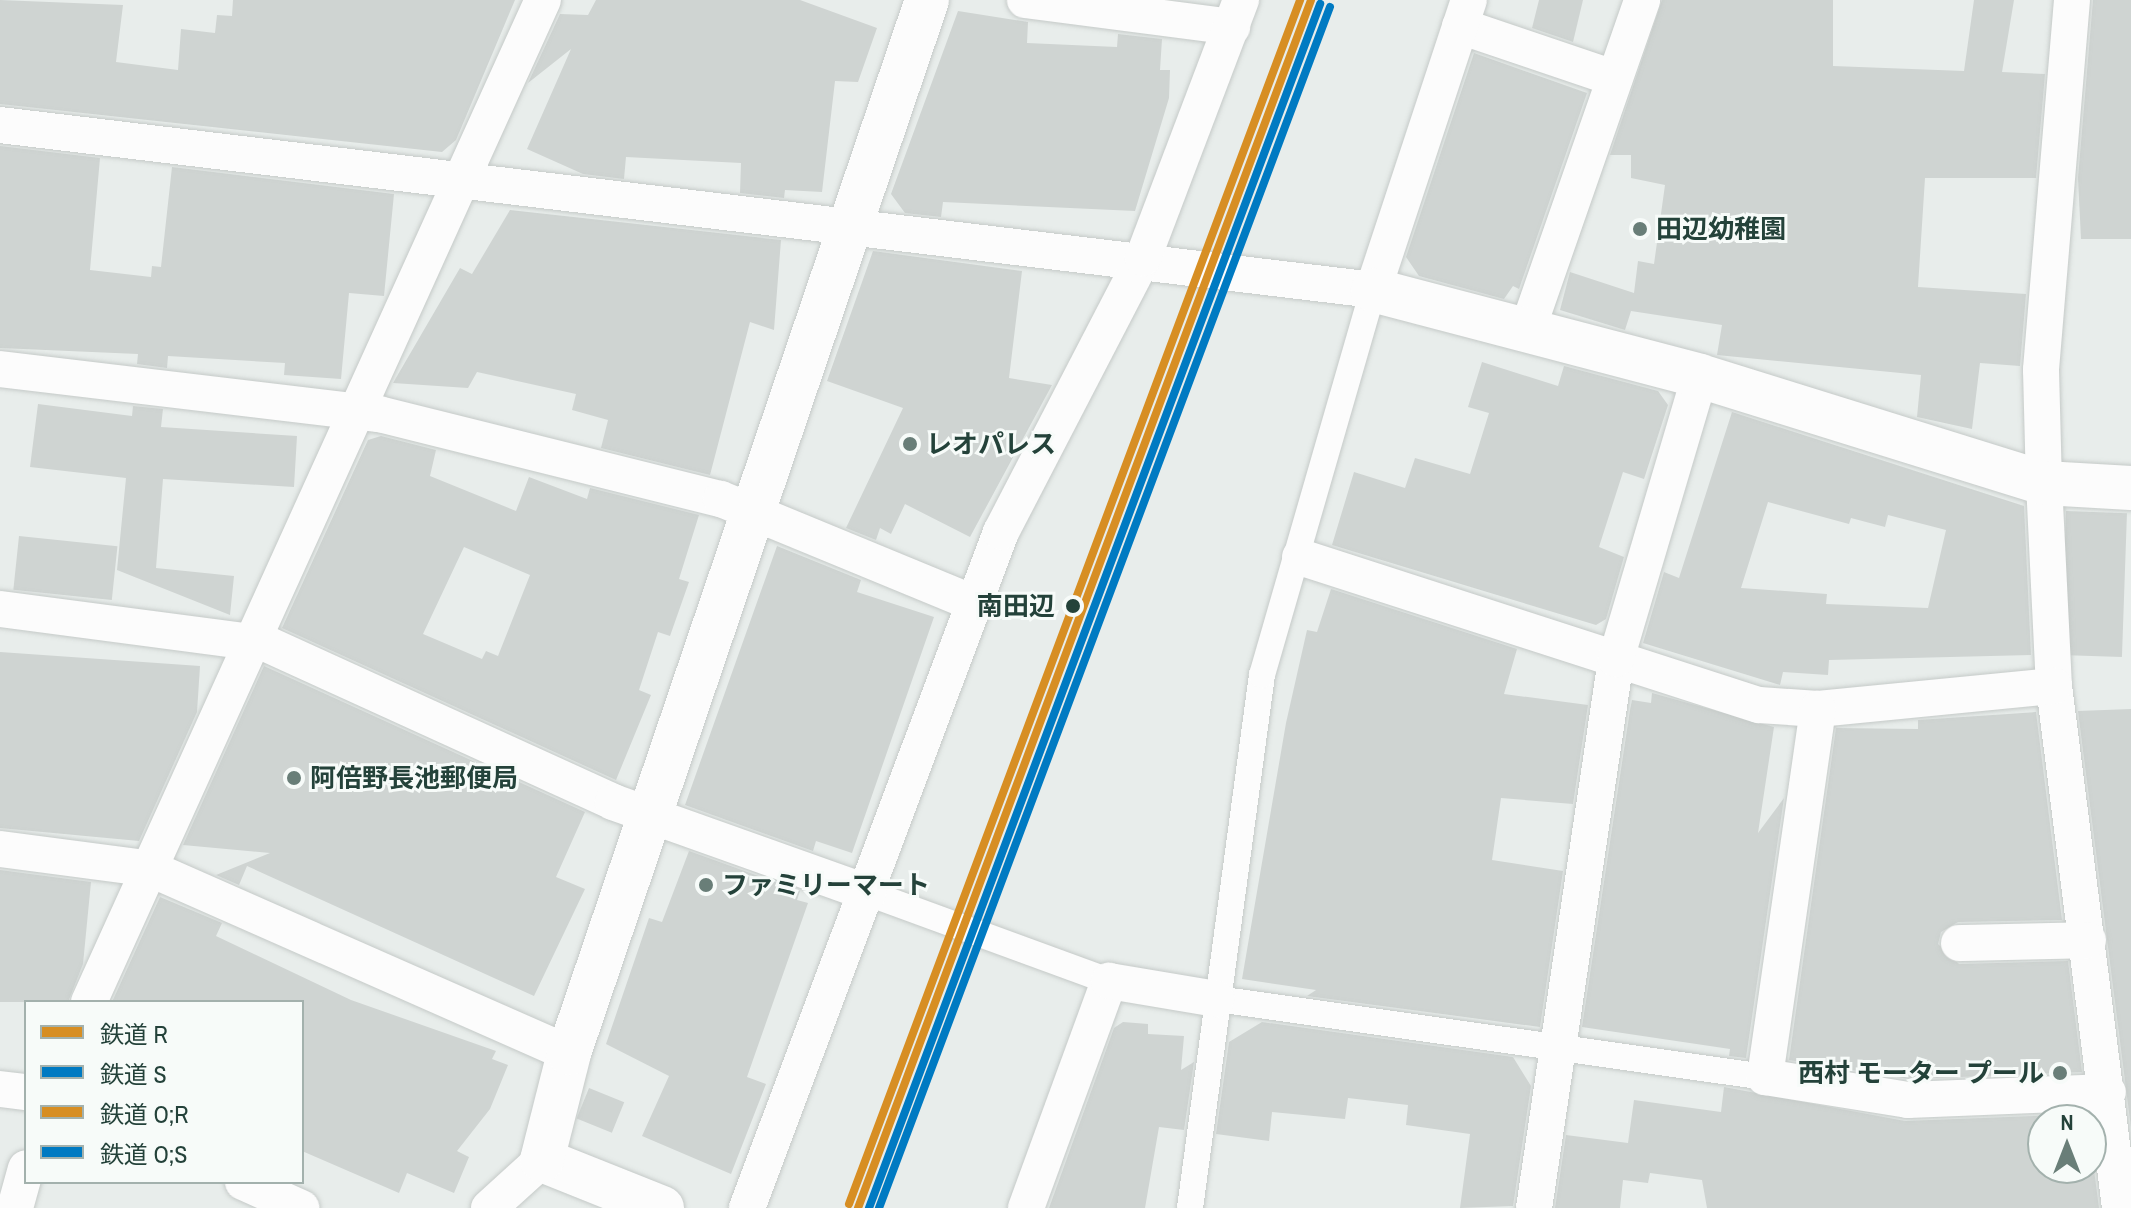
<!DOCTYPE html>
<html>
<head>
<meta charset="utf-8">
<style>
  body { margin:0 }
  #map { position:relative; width:2131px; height:1208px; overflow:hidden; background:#e8edeb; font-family:"Archivo Narrow","Noto Sans JP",sans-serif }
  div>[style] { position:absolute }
  .building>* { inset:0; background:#cfd4d2; transform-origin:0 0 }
  .roads { filter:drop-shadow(0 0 2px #c5cac8) drop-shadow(0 0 2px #c5cac8) }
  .pedestrian>* { height:26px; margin:-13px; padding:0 13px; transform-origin:13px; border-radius:13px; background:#fcfcfc }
  .minor>* { height:36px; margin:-18px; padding:0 18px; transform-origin:18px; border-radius:18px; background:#fcfcfc }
  .tertiary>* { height:44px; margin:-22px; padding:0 22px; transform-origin:22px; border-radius:22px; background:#fcfcfc }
  .rail-1>* { height:8px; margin:-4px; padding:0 4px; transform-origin:4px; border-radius:4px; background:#d78e23 }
  .rail-2>* { height:8px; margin:-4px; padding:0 4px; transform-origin:4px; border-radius:4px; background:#007ac2 }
  .rail-3>* { height:8px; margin:-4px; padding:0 4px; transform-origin:4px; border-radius:4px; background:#d78e23 }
  .rail-4>* { height:8px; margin:-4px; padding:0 4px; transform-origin:4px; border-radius:4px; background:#007ac2 }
  .dots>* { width:22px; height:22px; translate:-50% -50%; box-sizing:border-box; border:4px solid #f7fbf9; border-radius:50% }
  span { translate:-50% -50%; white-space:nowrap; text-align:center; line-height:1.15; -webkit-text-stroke:6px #f7fbf9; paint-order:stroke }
  .poi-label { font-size:26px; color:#24423a; font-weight:700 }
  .left { translate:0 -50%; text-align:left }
  .right { translate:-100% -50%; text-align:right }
  .stop-label { font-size:26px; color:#24423a; font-weight:700 }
  .legend { position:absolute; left:24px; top:1000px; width:280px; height:184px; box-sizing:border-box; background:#f7fbf9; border:2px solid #a3b1ad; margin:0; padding:10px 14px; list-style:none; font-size:24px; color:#24423a }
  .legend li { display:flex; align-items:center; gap:16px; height:40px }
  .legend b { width:40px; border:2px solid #a3b1ad }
  .north { position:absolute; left:2027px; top:1104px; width:80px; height:80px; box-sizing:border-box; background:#f7fbf9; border:2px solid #a3b1ad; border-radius:50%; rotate:0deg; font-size:22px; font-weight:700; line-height:32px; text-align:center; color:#24423a }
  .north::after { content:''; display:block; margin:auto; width:28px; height:36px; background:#697e78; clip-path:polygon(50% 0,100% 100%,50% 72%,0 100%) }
</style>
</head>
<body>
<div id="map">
  <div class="building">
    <div style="clip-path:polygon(0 0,123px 5px,116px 62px,178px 70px,181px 29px,215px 33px,217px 15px,232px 16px,233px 0,515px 0,456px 140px,442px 152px,0 104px)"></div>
    <div style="clip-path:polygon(596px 0,800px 0,877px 28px,858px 82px,835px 81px,822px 192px,785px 190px,784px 198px,740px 193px,741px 163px,626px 157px,624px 179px,583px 174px,527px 149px,571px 49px,528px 83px,560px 14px,588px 15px)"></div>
    <div style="clip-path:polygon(1539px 0,1583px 0,1573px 42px,1532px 28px)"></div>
    <div style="clip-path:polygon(1662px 0,1833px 0,1833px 66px,1964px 71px,1974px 0,2014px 0,2002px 72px,2045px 74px,2036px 178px,1925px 178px,1918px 287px,2026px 294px,2020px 366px,1980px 363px,1972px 429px,1917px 417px,1921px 375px,1717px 355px,1722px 325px,1631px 311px,1625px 330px,1560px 310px,1570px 272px,1634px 293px,1638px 261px,1654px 264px,1665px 185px,1631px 178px,1631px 155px,1610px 155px)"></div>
    <div style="clip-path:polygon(2093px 0,2131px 0,2131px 239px,2081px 239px,2078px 178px)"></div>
    <div style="clip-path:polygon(958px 11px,1028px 22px,1027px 43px,1117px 47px,1118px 34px,1162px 39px,1160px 70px,1170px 70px,1169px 98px,1135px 211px,943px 202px,941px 217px,905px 213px,891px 194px)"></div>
    <div style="clip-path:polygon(1474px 53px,1587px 93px,1519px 289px,1513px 286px,1504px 299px,1419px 276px,1406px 257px)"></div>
    <div style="clip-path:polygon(0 146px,100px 158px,90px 270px,151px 277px,152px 266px,161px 267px,172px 167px,394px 194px,384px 296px,349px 293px,341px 379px,284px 375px,285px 363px,168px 356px,167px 368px,137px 364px,138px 354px,0 348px)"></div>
    <div style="clip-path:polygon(510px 210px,781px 240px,774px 330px,750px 322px,710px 475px,601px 448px,608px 420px,572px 410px,576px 394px,477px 372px,468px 388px,393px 383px,460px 268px,472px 274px)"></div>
    <div style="clip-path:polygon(873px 251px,1022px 271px,1009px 378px,1052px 385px,970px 537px,905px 504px,891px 534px,880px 528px,876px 540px,846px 528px,903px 408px,827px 381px)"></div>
    <div style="clip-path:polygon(1482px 362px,1558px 386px,1564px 366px,1658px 391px,1668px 405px,1644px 479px,1623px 472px,1599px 547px,1624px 557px,1606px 619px,1596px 625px,1332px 545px,1354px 472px,1405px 488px,1415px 458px,1470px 474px,1489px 413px,1468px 407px)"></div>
    <div style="clip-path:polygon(38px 404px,132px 416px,133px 406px,163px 409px,161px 427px,297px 436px,294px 487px,163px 479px,156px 568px,234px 576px,230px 615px,117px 570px,126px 478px,30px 467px)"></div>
    <div style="clip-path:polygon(evenodd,1732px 412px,2024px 506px,2031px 655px,1829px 660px,1828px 675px,1783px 672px,1780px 685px,1643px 643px,1664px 572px,1679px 578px,1732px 412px,1768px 502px,1849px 524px,1851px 518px,1885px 527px,1888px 515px,1946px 530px,1928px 608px,1826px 604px,1827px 594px,1741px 588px,1768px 502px)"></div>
    <div style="clip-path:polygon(evenodd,381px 436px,436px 450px,430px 476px,516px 511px,529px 477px,587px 499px,590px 488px,699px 515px,679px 579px,689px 582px,670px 636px,658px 632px,639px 690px,651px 695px,616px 780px,282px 628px,368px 440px,381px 436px,464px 547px,530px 575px,498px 656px,486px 651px,482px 659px,423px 634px,464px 547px)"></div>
    <div style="left:2066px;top:511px;width:61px;height:144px;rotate:2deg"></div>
    <div style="left:19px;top:536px;width:99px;height:54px;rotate:6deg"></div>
    <div style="clip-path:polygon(777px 546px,861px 580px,857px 592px,934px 617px,852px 853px,816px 841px,813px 851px,685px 805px)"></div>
    <div style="clip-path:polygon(1331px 589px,1517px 649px,1504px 694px,1588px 705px,1573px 804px,1501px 798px,1492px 860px,1563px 871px,1540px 1027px,1307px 996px,1316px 990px,1242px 979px,1286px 723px,1307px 630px,1317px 632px)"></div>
    <div style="clip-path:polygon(0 652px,200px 666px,197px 712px,139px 841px,0 828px)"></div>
    <div style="clip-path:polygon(264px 666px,585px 812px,556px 877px,585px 889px,534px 996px,247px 866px,239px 885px,216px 875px,270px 853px,183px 845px)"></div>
    <div style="clip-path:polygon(1652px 693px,1774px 727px,1758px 833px,1784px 798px,1746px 1058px,1729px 1056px,1730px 1049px,1582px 1027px,1630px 710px,1632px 700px,1651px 703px)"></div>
    <div style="clip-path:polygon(2131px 709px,2131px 1128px,2078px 711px)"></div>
    <div style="clip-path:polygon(2036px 712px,2062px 920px,1958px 922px,1941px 932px,1938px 944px,1959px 964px,2068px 961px,2082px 1072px,1909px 1079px,1789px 1060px,1836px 728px,1918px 729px,1918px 720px)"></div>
    <div style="clip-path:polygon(689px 851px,800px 891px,797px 900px,808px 903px,747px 1077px,766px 1084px,731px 1174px,642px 1136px,669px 1076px,606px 1044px,649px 918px,662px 922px)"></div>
    <div style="clip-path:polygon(0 870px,91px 882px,83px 964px,68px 1002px,0 1002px)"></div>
    <div style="clip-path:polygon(160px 897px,222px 923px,216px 936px,351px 1000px,496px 1051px,492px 1059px,508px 1065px,490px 1109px,457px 1151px,469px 1157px,454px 1193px,407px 1173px,399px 1193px,302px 1151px,302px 1002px,112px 1002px)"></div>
    <div style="clip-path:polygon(1123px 1022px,1148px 1024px,1148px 1034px,1184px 1036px,1181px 1070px,1194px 1062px,1184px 1130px,1159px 1127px,1145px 1208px,1049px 1208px,1114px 1028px)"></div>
    <div style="clip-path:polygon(1262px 1022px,1513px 1057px,1531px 1086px,1513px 1206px,1460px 1208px,1470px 1134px,1406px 1125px,1408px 1105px,1348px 1098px,1345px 1119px,1272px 1112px,1269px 1141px,1216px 1134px,1229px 1042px)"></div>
    <div style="clip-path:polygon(1724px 1087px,1905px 1121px,2087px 1114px,2088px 1120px,2043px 1120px,2043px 1168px,2091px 1168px,2091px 1146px,2099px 1208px,1707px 1208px,1702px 1180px,1650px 1173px,1648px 1183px,1623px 1180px,1620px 1208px,1555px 1208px,1566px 1135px,1628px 1143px,1634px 1100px,1721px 1112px)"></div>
    <div style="left:589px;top:1088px;width:38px;height:33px;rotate:22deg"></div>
  </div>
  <div class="roads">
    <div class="pedestrian">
      <div style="left:868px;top:893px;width:257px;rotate:20.1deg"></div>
      <div style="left:1217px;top:999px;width:554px;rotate:8.1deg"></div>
      <div style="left:1190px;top:1208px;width:538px;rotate:-82.31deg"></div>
      <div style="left:1262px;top:675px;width:401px;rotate:-73.9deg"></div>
    </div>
    <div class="minor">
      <div style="left:1025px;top:0;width:209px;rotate:7.4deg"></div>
      <div style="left:2072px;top:0;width:371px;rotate:94.8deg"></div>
      <div style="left:2041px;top:370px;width:113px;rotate:88.5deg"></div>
      <div style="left:2044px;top:483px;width:203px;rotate:87.2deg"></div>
      <div style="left:2054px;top:686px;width:526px;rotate:82.79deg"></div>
      <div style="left:1460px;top:26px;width:163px;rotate:18.7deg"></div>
      <div style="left:0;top:125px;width:1383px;rotate:6.85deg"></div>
      <div style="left:1373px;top:290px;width:305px;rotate:-71.7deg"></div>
      <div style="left:1528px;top:328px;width:347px;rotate:-70.8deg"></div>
      <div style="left:0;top:369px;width:382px;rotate:6.8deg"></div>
      <div style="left:379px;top:414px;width:352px;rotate:14deg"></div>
      <div style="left:721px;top:499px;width:273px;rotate:22.4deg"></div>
      <div style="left:1300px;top:557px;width:482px;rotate:17.9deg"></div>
      <div style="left:1759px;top:705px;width:59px;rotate:3.9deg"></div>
      <div style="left:1818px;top:709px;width:237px;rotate:-5.6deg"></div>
      <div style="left:0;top:609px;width:269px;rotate:7.5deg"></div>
      <div style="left:267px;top:644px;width:380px;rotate:24.5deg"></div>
      <div style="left:613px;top:802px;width:271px;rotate:19.6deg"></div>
      <div style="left:1818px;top:709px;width:372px;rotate:98.2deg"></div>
      <div style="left:1765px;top:1077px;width:145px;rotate:9.1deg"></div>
      <div style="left:1908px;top:1100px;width:200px;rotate:-2.3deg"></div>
      <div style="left:0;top:849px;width:152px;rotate:7.5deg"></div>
      <div style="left:151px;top:869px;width:457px;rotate:23.8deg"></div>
      <div style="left:1959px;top:943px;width:129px;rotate:-1.3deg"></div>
      <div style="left:89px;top:1002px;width:1100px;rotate:-65.63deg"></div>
      <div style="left:0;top:1089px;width:26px;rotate:7deg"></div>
      <div style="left:243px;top:1182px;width:64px;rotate:24.1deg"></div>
      <div style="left:15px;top:1208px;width:41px;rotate:-74.6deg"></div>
      <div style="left:489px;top:1208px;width:72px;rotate:-42.2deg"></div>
      <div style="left:747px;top:1208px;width:722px;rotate:-69.41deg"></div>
      <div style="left:1001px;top:532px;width:309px;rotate:-62.6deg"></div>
      <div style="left:1143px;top:258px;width:276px;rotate:-69.2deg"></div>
      <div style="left:1026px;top:1208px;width:242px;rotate:-69.9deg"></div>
      <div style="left:1109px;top:981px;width:109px;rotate:9.5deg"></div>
      <div style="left:1534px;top:1208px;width:555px;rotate:-81.5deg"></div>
      <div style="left:1616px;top:659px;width:295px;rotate:-73.5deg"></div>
    </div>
    <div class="tertiary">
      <div style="left:1373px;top:290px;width:338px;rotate:14.7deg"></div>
      <div style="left:1700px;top:376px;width:360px;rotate:17.3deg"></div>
      <div style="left:2044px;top:483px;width:87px;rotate:3.3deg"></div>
      <div style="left:662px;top:1208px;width:129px;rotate:-158.2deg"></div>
      <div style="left:542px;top:1160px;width:110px;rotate:-75.8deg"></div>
      <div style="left:569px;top:1053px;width:1112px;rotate:-71.22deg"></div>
    </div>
  </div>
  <div class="rail-1">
    <div style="left:858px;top:1208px;width:1290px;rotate:-69.44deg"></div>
  </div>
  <div class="rail-2">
    <div style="left:869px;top:1208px;width:1286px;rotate:-69.46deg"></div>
  </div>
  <div class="rail-3">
    <div style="left:849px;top:1204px;width:1286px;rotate:-69.46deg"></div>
  </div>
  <div class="rail-4">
    <div style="left:879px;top:1208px;width:1283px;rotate:-69.42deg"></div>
  </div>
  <div class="dots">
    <div style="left:1640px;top:229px;background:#697e78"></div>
    <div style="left:910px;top:444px;background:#697e78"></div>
    <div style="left:1073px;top:606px;background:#24423a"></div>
    <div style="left:294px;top:778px;background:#697e78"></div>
    <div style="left:706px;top:885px;background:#697e78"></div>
    <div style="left:2060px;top:1073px;background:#697e78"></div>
  </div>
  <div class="poi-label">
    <span class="left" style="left:1656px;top:229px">田辺幼稚園</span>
    <span class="left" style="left:926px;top:444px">レオパレス</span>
    <span class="left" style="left:310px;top:778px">阿倍野長池郵便局</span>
    <span class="left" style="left:722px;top:885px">ファミリーマート</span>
    <span class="right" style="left:2044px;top:1073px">西村 モーター プール</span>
  </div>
  <div class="stop-label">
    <span class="right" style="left:1055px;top:606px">南田辺</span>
  </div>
  <ul class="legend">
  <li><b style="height:10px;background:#d78e23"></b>鉄道 R</li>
  <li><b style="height:10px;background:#007ac2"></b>鉄道 S</li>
  <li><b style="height:10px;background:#d78e23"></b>鉄道 O;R</li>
  <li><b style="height:10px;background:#007ac2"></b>鉄道 O;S</li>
  </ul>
  <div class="north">N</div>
</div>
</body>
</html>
